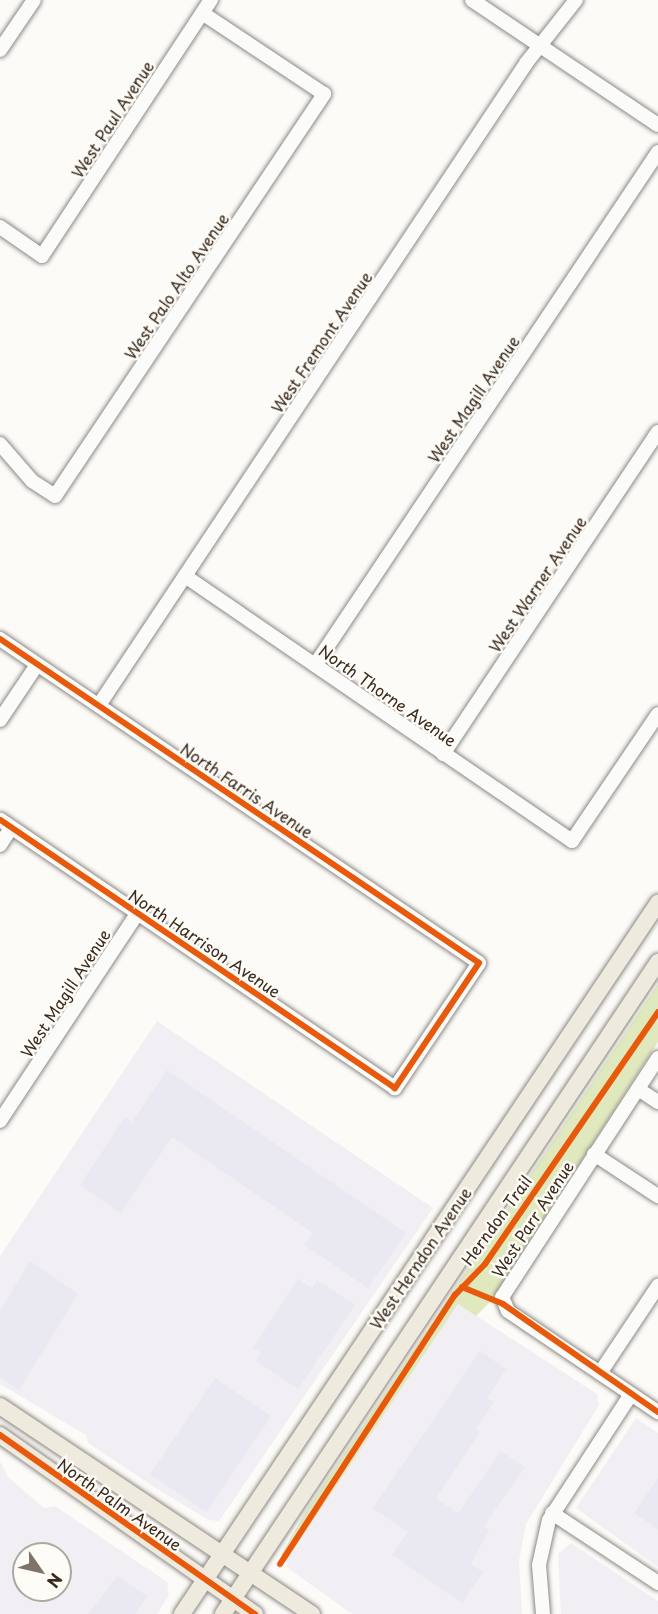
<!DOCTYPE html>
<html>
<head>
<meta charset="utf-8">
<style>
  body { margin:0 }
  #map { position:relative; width:658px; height:1614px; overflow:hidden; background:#fcfbf8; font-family:"Playpen Sans",sans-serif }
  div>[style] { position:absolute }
  .built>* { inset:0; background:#f2eff4 }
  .green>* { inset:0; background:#e0e9be }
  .building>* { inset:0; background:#eae8f0; transform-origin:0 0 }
  .roads { filter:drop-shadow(0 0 2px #8d8985) drop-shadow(0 0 2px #8d8985) }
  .minor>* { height:14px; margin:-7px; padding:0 7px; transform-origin:7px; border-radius:7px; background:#fbfbf9 }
  .major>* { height:16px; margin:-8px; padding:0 8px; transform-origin:8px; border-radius:8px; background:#eeeadd }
  .cycleway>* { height:6px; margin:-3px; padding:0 3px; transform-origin:3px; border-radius:3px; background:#e8590c }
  span { translate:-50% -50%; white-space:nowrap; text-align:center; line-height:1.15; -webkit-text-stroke:5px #fdfcf7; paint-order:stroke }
  .street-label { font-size:16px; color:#3b2a1e }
  .north { position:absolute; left:12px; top:1542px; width:60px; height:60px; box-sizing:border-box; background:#fdfcf7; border:2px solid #afa8a0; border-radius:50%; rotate:124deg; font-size:16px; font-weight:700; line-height:24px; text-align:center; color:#3b2a1e }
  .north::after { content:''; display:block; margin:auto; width:21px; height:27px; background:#7f736a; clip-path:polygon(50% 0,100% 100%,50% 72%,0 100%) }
</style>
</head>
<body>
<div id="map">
  <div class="built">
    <div style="clip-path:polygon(157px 1021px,433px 1208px,219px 1521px,209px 1520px,157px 1489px,88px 1443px,86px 1435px,0 1384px,0 1256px)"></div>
    <div style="clip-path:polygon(458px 1304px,597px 1394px,599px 1405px,526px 1524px,519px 1561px,522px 1614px,352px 1614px,289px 1569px,286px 1561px)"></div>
    <div style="clip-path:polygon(636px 1418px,658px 1433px,658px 1567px,576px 1508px)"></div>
    <div style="clip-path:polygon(evenodd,0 1461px,8px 1477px,44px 1508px,55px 1506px,167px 1582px,169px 1595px,157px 1614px,0 1614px,0 1461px,24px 1554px,60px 1554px,60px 1590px,24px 1590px,24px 1554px)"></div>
    <div style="clip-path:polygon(571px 1543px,658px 1601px,658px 1614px,561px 1614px,558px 1554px)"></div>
  </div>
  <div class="green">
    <div style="clip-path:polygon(658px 984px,658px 1042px,491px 1301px,476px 1316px,458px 1304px,286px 1561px,281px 1555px,306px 1511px)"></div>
  </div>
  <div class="building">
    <div style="clip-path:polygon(167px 1070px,406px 1233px,368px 1288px,304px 1245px,313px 1233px,172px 1137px,121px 1213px,80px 1185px,125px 1117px,132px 1122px)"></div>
    <div style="clip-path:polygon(30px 1261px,78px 1294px,19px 1390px,0 1377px,0 1311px)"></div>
    <div style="clip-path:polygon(298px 1279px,312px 1288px,317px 1280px,355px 1305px,298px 1389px,256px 1361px,261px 1353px,253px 1348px)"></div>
    <div style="clip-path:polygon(480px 1351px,506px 1369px,487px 1398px,494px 1402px,476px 1429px,480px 1432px,436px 1498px,458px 1513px,501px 1451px,525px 1467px,484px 1526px,489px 1530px,471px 1564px,483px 1572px,462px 1603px,392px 1555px,408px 1532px,373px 1508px)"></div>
    <div style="left:215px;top:1378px;width:68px;height:116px;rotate:34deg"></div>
    <div style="clip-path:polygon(658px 1478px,658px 1529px,634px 1513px)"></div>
    <div style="clip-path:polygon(117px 1576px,147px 1596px,135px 1614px,88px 1614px)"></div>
  </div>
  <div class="roads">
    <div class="minor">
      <div style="left:472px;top:0;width:224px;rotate:33.9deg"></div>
      <div style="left:0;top:50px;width:60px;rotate:-55.8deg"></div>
      <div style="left:0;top:227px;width:51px;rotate:34.6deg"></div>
      <div style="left:42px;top:256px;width:307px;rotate:-56.6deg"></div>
      <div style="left:0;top:444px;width:49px;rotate:49.1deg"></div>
      <div style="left:32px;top:481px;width:27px;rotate:33deg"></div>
      <div style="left:55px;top:496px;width:484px;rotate:-56.2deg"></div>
      <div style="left:324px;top:94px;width:146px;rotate:-146.4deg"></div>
      <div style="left:185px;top:576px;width:469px;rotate:34.4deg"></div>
      <div style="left:572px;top:841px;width:153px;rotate:-55.9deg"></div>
      <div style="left:0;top:639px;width:578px;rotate:34.07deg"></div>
      <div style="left:479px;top:963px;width:151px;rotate:123.9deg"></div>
      <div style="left:395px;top:1088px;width:477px;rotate:-145.8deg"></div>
      <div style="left:315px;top:665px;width:617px;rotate:-56.23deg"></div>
      <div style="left:99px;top:705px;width:772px;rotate:-56.35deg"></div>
      <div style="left:527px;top:62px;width:79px;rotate:-51.7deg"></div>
      <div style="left:0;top:720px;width:66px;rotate:-56.1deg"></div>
      <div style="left:443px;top:754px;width:387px;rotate:-56.3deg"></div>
      <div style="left:0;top:845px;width:20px;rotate:-57deg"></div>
      <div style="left:658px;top:1058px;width:285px;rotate:123.1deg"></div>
      <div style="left:502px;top:1297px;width:15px;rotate:67deg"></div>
      <div style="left:508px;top:1311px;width:181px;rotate:34deg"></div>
      <div style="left:638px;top:1089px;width:24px;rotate:33deg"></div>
      <div style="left:0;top:1121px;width:248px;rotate:-56.5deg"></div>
      <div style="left:594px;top:1154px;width:77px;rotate:33.3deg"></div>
      <div style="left:600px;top:1373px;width:105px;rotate:-56.3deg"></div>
      <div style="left:552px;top:1513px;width:127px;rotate:33.4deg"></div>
      <div style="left:543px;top:1614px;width:49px;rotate:-94.7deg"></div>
      <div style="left:539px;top:1565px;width:46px;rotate:-77.5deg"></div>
      <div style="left:549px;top:1520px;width:150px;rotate:-56.9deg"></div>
    </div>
    <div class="major">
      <div style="left:0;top:1406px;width:375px;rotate:33.7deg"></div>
      <div style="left:0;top:1435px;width:312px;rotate:35.1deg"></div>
      <div style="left:182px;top:1614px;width:856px;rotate:-56.2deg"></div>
      <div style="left:223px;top:1614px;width:784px;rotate:-56.29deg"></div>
    </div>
  </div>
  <div class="cycleway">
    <div style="left:0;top:639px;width:578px;rotate:34.07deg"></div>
    <div style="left:479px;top:963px;width:151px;rotate:123.9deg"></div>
    <div style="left:395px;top:1088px;width:477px;rotate:-145.8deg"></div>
    <div style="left:462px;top:1287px;width:44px;rotate:22.5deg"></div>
    <div style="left:503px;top:1304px;width:189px;rotate:34.9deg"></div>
    <div style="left:0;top:1435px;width:312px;rotate:35.1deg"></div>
    <div style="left:280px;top:1564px;width:321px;rotate:-57deg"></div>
    <div style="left:455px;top:1295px;width:43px;rotate:-45.9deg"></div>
    <div style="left:485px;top:1264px;width:306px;rotate:-55.5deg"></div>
  </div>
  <div class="street-label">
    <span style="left:112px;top:119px;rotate:-57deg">West Paul Avenue</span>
    <span style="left:176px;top:286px;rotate:-56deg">West Palo Alto Avenue</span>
    <span style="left:321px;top:342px;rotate:-56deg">West Fremont Avenue</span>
    <span style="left:473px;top:399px;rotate:-56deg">West Magill Avenue</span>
    <span style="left:537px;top:584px;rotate:-56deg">West Warner Avenue</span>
    <span style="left:388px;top:695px;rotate:35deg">North Thorne Avenue</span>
    <span style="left:247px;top:790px;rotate:34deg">North Farris Avenue</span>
    <span style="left:205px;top:943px;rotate:34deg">North Harrison Avenue</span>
    <span style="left:65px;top:993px;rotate:-57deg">West Magill Avenue</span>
    <span style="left:532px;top:1219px;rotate:-57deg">West Parr Avenue</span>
    <span style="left:496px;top:1220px;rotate:-54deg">Herndon Trail</span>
    <span style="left:420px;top:1258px;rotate:-56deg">West Herndon Avenue</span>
    <span style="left:120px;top:1504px;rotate:35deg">North Palm Avenue</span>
  </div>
  <div class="north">N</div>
</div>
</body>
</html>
